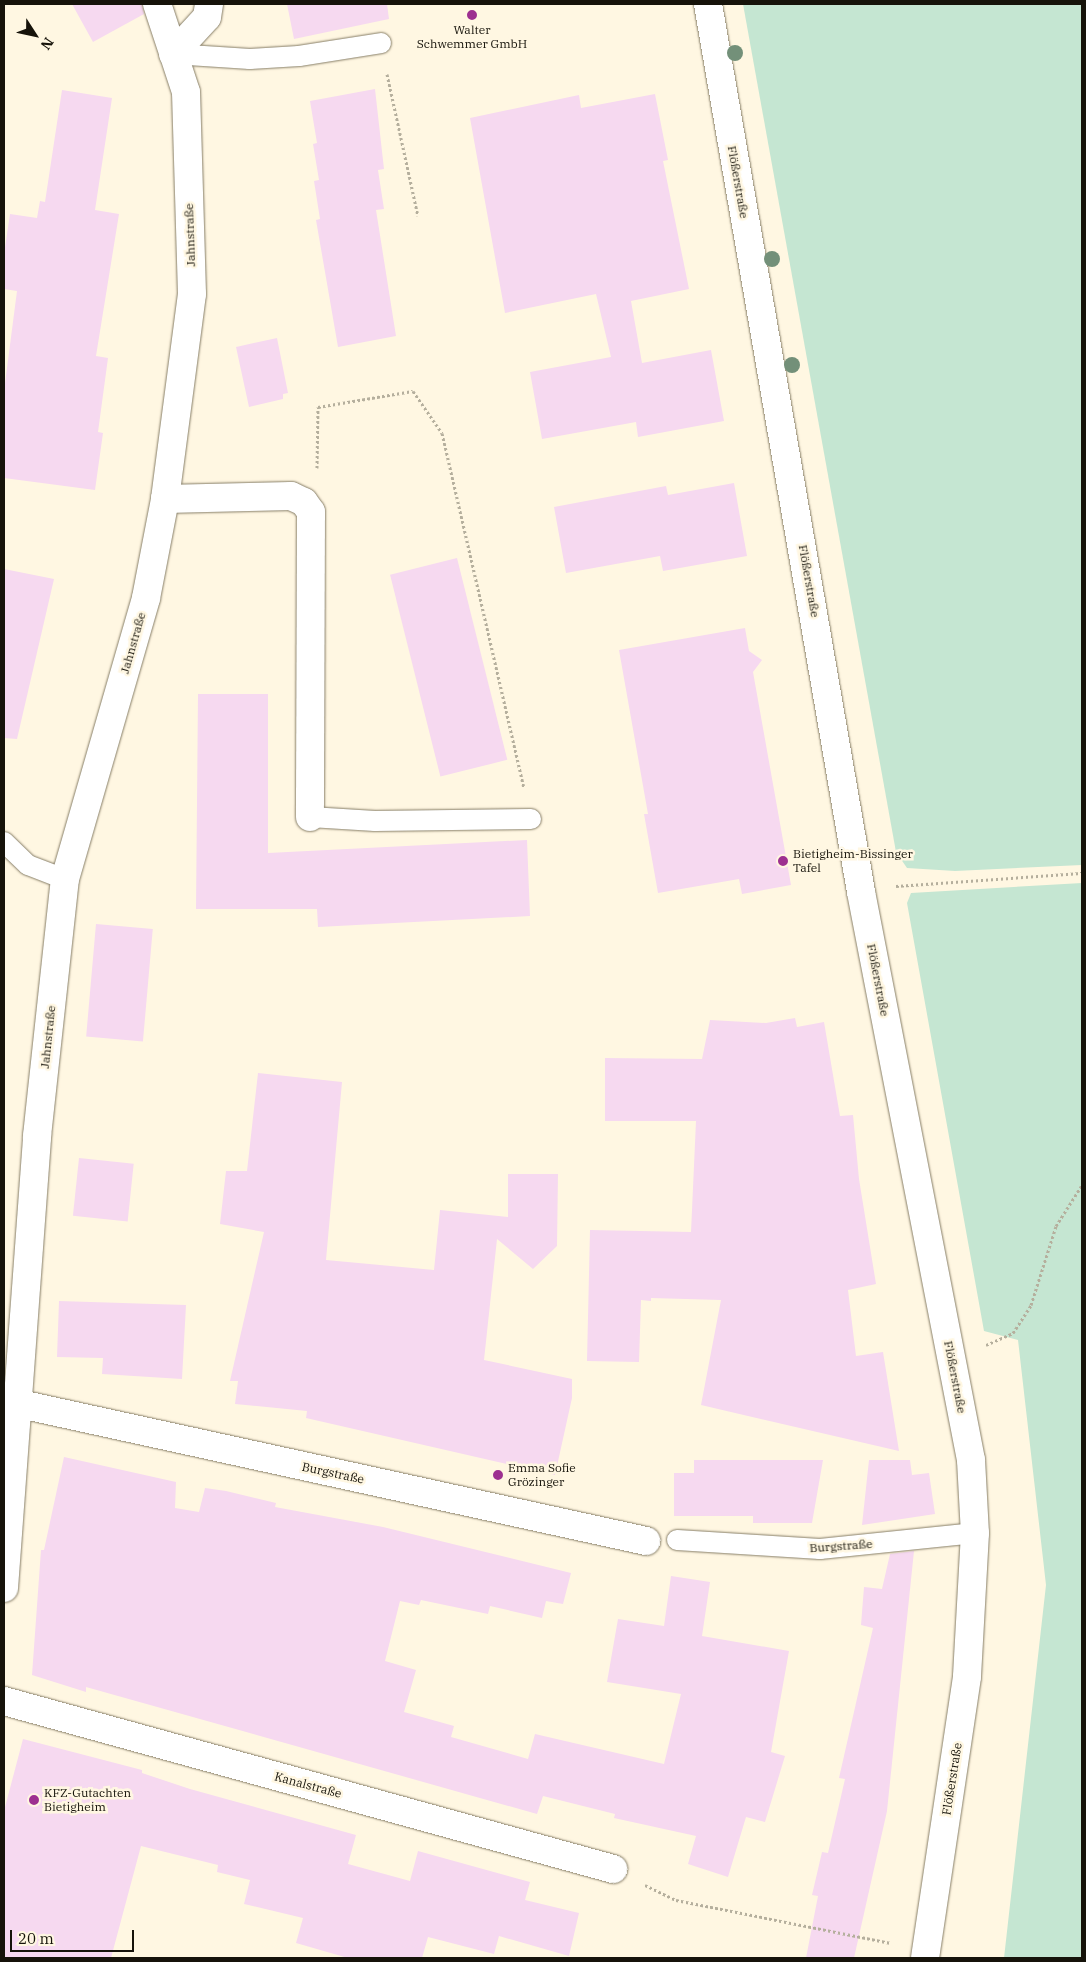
<!DOCTYPE html>
<html>
<head>
<meta charset="utf-8">
<style>
  body { margin:0 }
  #map { position:relative; width:1086px; height:1962px; overflow:hidden; background:#fff7e2; font-family:"IBM Plex Serif",serif }
  div>[style] { position:absolute }
  .green>* { inset:0; background:#c5e6d2 }
  .building>* { inset:0; background:#f6d9f0; transform-origin:0 0 }
  .path>* { height:3px; margin-top:-1.5px; transform-origin:0; background:repeating-linear-gradient(90deg,#b5af9d 0 2.5px,transparent 0 5px) }
  .roads { filter:drop-shadow(0 0 1px #877e67) drop-shadow(0 0 1px #877e67) }
  .service>* { height:20px; margin:-10px; padding:0 10px; transform-origin:10px; border-radius:10px; background:#fff }
  .minor>* { height:28px; margin:-14px; padding:0 14px; transform-origin:14px; border-radius:14px; background:#fff }
  .trees>* { width:16px; height:16px; margin:-8px; border-radius:50%; background:#739079 }
  .dots>* { width:14px; height:14px; translate:-50% -50%; box-sizing:border-box; border:2px solid #fff7e2; border-radius:50% }
  span { translate:-50% -50%; white-space:nowrap; text-align:center; line-height:1.15; -webkit-text-stroke:5px #fff7e2; paint-order:stroke }
  .poi-label { font-size:12px; color:#16130a }
  .left { translate:0 -50%; text-align:left }
  .street-label { font-size:12px; color:#16130a }
  .frame { position:absolute; inset:0; border:5px solid #16130a; pointer-events:none }
  .north { position:absolute; left:10px; top:10px; width:50px; height:50px; -webkit-text-stroke:4px #fff7e2; paint-order:stroke; rotate:125deg; font-size:14px; font-weight:700; line-height:20px; text-align:center; color:#16130a }
  .north::after { content:''; display:block; margin:auto; width:18px; height:22px; background:#16130a; clip-path:polygon(50% 0,100% 100%,50% 72%,0 100%) }
  .scale { position:absolute; left:10px; top:1930px; width:124px; height:22px; box-sizing:border-box; border:2px solid #16130a; border-top:0; padding-left:6px; font-size:15px; line-height:18px; white-space:nowrap; color:#16130a; -webkit-text-stroke:4px #fff7e2; paint-order:stroke }
</style>
</head>
<body>
<div id="map">
  <div class="green">
    <div style="clip-path:polygon(743px 4px,1082px 4px,1082px 865px,955px 871px,907px 868px,896px 852px)"></div>
    <div style="clip-path:polygon(1082px 883px,1082px 1958px,1004px 1958px,1046px 1585px,1018px 1340px,984px 1331px,907px 903px,911px 893px)"></div>
  </div>
  <div class="building">
    <div style="clip-path:polygon(72px 4px,142px 4px,144px 14px,93px 42px)"></div>
    <div style="clip-path:polygon(287px 4px,387px 4px,389px 19px,294px 39px)"></div>
    <div style="clip-path:polygon(375px 89px,384px 169px,378px 170px,384px 209px,376px 210px,396px 336px,338px 347px,316px 220px,320px 219px,314px 181px,319px 180px,313px 144px,317px 143px,310px 101px)"></div>
    <div style="clip-path:polygon(62px 90px,112px 98px,95px 210px,119px 214px,96px 356px,108px 358px,98px 432px,103px 433px,95px 490px,4px 478px,4px 391px,17px 291px,4px 289px,4px 254px,10px 214px,37px 218px,40px 201px,45px 202px)"></div>
    <div style="clip-path:polygon(655px 94px,668px 160px,663px 161px,689px 289px,631px 301px,642px 363px,711px 350px,724px 421px,638px 437px,636px 422px,542px 439px,530px 372px,611px 357px,596px 294px,505px 313px,470px 118px,579px 95px,581px 108px)"></div>
    <div style="clip-path:polygon(277px 338px,288px 393px,283px 394px,283px 399px,249px 407px,236px 347px)"></div>
    <div style="clip-path:polygon(734px 483px,747px 556px,663px 571px,660px 556px,566px 573px,554px 507px,666px 486px,668px 495px)"></div>
    <div style="left:457px;top:558px;width:208px;height:69px;rotate:76deg"></div>
    <div style="clip-path:polygon(4px 569px,54px 579px,17px 739px,4px 738px)"></div>
    <div style="clip-path:polygon(745px 628px,749px 651px,762px 660px,753px 672px,791px 885px,742px 894px,739px 879px,658px 893px,644px 814px,648px 814px,619px 650px)"></div>
    <div style="clip-path:polygon(198px 694px,268px 694px,268px 853px,527px 840px,530px 916px,318px 927px,317px 909px,196px 909px)"></div>
    <div style="left:96px;top:924px;width:57px;height:113px;rotate:5deg"></div>
    <div style="clip-path:polygon(795px 1018px,797px 1027px,824px 1022px,840px 1116px,853px 1115px,859px 1179px,876px 1284px,848px 1290px,856px 1356px,883px 1352px,899px 1451px,701px 1405px,721px 1300px,651px 1298px,651px 1301px,641px 1300px,639px 1362px,587px 1361px,590px 1230px,691px 1232px,696px 1121px,605px 1121px,605px 1058px,702px 1059px,710px 1020px,766px 1023px)"></div>
    <div style="clip-path:polygon(258px 1073px,342px 1082px,326px 1260px,434px 1270px,440px 1210px,508px 1217px,508px 1174px,558px 1174px,557px 1246px,533px 1269px,497px 1239px,484px 1360px,572px 1379px,572px 1398px,555px 1475px,306px 1418px,307px 1411px,235px 1404px,238px 1381px,230px 1381px,264px 1232px,220px 1224px,226px 1171px,247px 1171px)"></div>
    <div style="left:79px;top:1158px;width:55px;height:58px;rotate:6deg"></div>
    <div style="clip-path:polygon(59px 1301px,186px 1305px,182px 1379px,102px 1374px,103px 1358px,57px 1357px)"></div>
    <div style="clip-path:polygon(64px 1457px,176px 1482px,175px 1508px,199px 1512px,205px 1488px,226px 1491px,276px 1503px,275px 1507px,383px 1527px,571px 1573px,563px 1604px,546px 1601px,542px 1618px,490px 1606px,488px 1614px,421px 1600px,419px 1605px,400px 1601px,385px 1661px,416px 1670px,404px 1712px,454px 1726px,451px 1737px,528px 1759px,535px 1734px,664px 1764px,681px 1694px,607px 1682px,618px 1619px,664px 1626px,671px 1576px,710px 1582px,702px 1636px,789px 1651px,771px 1752px,785px 1756px,765px 1822px,746px 1817px,728px 1877px,688px 1864px,696px 1836px,614px 1818px,615px 1814px,543px 1796px,537px 1814px,86px 1687px,86px 1692px,32px 1675px,41px 1550px,44px 1550px)"></div>
    <div style="clip-path:polygon(694px 1460px,823px 1460px,812px 1523px,753px 1523px,753px 1516px,674px 1516px,674px 1473px,694px 1473px)"></div>
    <div style="clip-path:polygon(869px 1460px,910px 1460px,912px 1475px,929px 1473px,935px 1514px,862px 1525px)"></div>
    <div style="clip-path:polygon(914px 1551px,887px 1811px,854px 1958px,806px 1958px,818px 1896px,812px 1895px,822px 1852px,828px 1853px,845px 1779px,839px 1778px,873px 1628px,861px 1625px,864px 1587px,882px 1589px,890px 1554px)"></div>
    <div style="clip-path:polygon(23px 1739px,142px 1770px,142px 1773px,190px 1789px,356px 1835px,348px 1864px,410px 1881px,418px 1851px,530px 1882px,525px 1900px,579px 1913px,569px 1956px,499px 1936px,494px 1954px,428px 1937px,422px 1958px,348px 1958px,296px 1943px,303px 1918px,244px 1904px,250px 1880px,217px 1872px,218px 1865px,141px 1846px,111px 1958px,4px 1958px,4px 1811px)"></div>
  </div>
  <div class="path">
    <div style="left:387px;top:74px;width:145px;rotate:77.7deg"></div>
    <div style="left:317px;top:468px;width:61px;rotate:-89.1deg"></div>
    <div style="left:318px;top:407px;width:96px;rotate:-9.6deg"></div>
    <div style="left:413px;top:391px;width:51px;rotate:55.4deg"></div>
    <div style="left:442px;top:433px;width:363px;rotate:77deg"></div>
    <div style="left:896px;top:886px;width:186px;rotate:-4deg"></div>
    <div style="left:986px;top:1345px;width:30px;rotate:-24deg"></div>
    <div style="left:1013px;top:1333px;width:33px;rotate:-57deg"></div>
    <div style="left:1031px;top:1305px;width:83px;rotate:-72.4deg"></div>
    <div style="left:1056px;top:1226px;width:49px;rotate:-57.6deg"></div>
    <div style="left:645px;top:1885px;width:34px;rotate:26deg"></div>
    <div style="left:676px;top:1900px;width:219px;rotate:11.3deg"></div>
  </div>
  <div class="roads">
    <div class="service">
      <div style="left:173px;top:54px;width:77px;rotate:3.7deg"></div>
      <div style="left:250px;top:59px;width:49px;rotate:-3.5deg"></div>
      <div style="left:299px;top:56px;width:83px;rotate:-9deg"></div>
      <div style="left:310px;top:817px;width:65px;rotate:3.5deg"></div>
      <div style="left:375px;top:821px;width:156px;rotate:-0.7deg"></div>
      <div style="left:4px;top:842px;width:33px;rotate:44deg"></div>
      <div style="left:28px;top:865px;width:40px;rotate:21deg"></div>
      <div style="left:677px;top:1540px;width:143px;rotate:3.6deg"></div>
      <div style="left:820px;top:1549px;width:156px;rotate:-5.9deg"></div>
    </div>
    <div class="minor">
      <div style="left:708px;top:4px;width:901px;rotate:80.22deg"></div>
      <div style="left:861px;top:892px;width:579px;rotate:79.04deg"></div>
      <div style="left:971px;top:1460px;width:73px;rotate:86.9deg"></div>
      <div style="left:975px;top:1533px;width:144px;rotate:93.2deg"></div>
      <div style="left:967px;top:1677px;width:284px;rotate:98.5deg"></div>
      <div style="left:173px;top:54px;width:50px;rotate:-47.4deg"></div>
      <div style="left:207px;top:17px;width:13px;rotate:-81deg"></div>
      <div style="left:165px;top:499px;width:126px;rotate:-1.4deg"></div>
      <div style="left:291px;top:496px;width:14px;rotate:25deg"></div>
      <div style="left:304px;top:502px;width:12px;rotate:55deg"></div>
      <div style="left:311px;top:512px;width:305px;rotate:90.2deg"></div>
      <div style="left:20px;top:1404px;width:641px;rotate:12.34deg"></div>
      <div style="left:4px;top:1588px;width:453px;rotate:-85.8deg"></div>
      <div style="left:37px;top:1136px;width:259px;rotate:-83.8deg"></div>
      <div style="left:65px;top:879px;width:292px;rotate:-73.9deg"></div>
      <div style="left:146px;top:598px;width:101px;rotate:-79.1deg"></div>
      <div style="left:165px;top:499px;width:207px;rotate:-82.5deg"></div>
      <div style="left:192px;top:294px;width:202px;rotate:-91.7deg"></div>
      <div style="left:186px;top:92px;width:93px;rotate:-108.2deg"></div>
      <div style="left:4px;top:1701px;width:632px;rotate:15.42deg"></div>
    </div>
  </div>
  <div class="trees">
    <div style="left:735px;top:53px"></div>
    <div style="left:772px;top:259px"></div>
    <div style="left:792px;top:365px"></div>
  </div>
  <div class="dots">
    <div style="left:472px;top:15px;background:#9d3090"></div>
    <div style="left:783px;top:861px;background:#9d3090"></div>
    <div style="left:498px;top:1475px;background:#9d3090"></div>
    <div style="left:34px;top:1800px;background:#9d3090"></div>
  </div>
  <div class="poi-label">
    <span style="left:472px;top:37px">Walter<br>Schwemmer GmbH</span>
    <span class="left" style="left:793px;top:861px">Bietigheim-Bissinger<br>Tafel</span>
    <span class="left" style="left:508px;top:1475px">Emma Sofie<br>Grözinger</span>
    <span class="left" style="left:44px;top:1800px">KFZ-Gutachten<br>Bietigheim</span>
  </div>
  <div class="street-label">
    <span style="left:738px;top:182px;rotate:80deg">Flößerstraße</span>
    <span style="left:190px;top:235px;rotate:-92deg">Jahnstraße</span>
    <span style="left:809px;top:581px;rotate:80deg">Flößerstraße</span>
    <span style="left:133px;top:643px;rotate:-74deg">Jahnstraße</span>
    <span style="left:878px;top:980px;rotate:79deg">Flößerstraße</span>
    <span style="left:48px;top:1037px;rotate:-84deg">Jahnstraße</span>
    <span style="left:955px;top:1377px;rotate:79deg">Flößerstraße</span>
    <span style="left:333px;top:1473px;rotate:12deg">Burgstraße</span>
    <span style="left:841px;top:1546px;rotate:-4deg">Burgstraße</span>
    <span style="left:952px;top:1779px;rotate:-81deg">Flößerstraße</span>
    <span style="left:308px;top:1785px;rotate:15deg">Kanalstraße</span>
  </div>
  <div class="frame"></div>
  <div class="north">N</div>
  <div class="scale">20 m</div>
</div>
</body>
</html>
